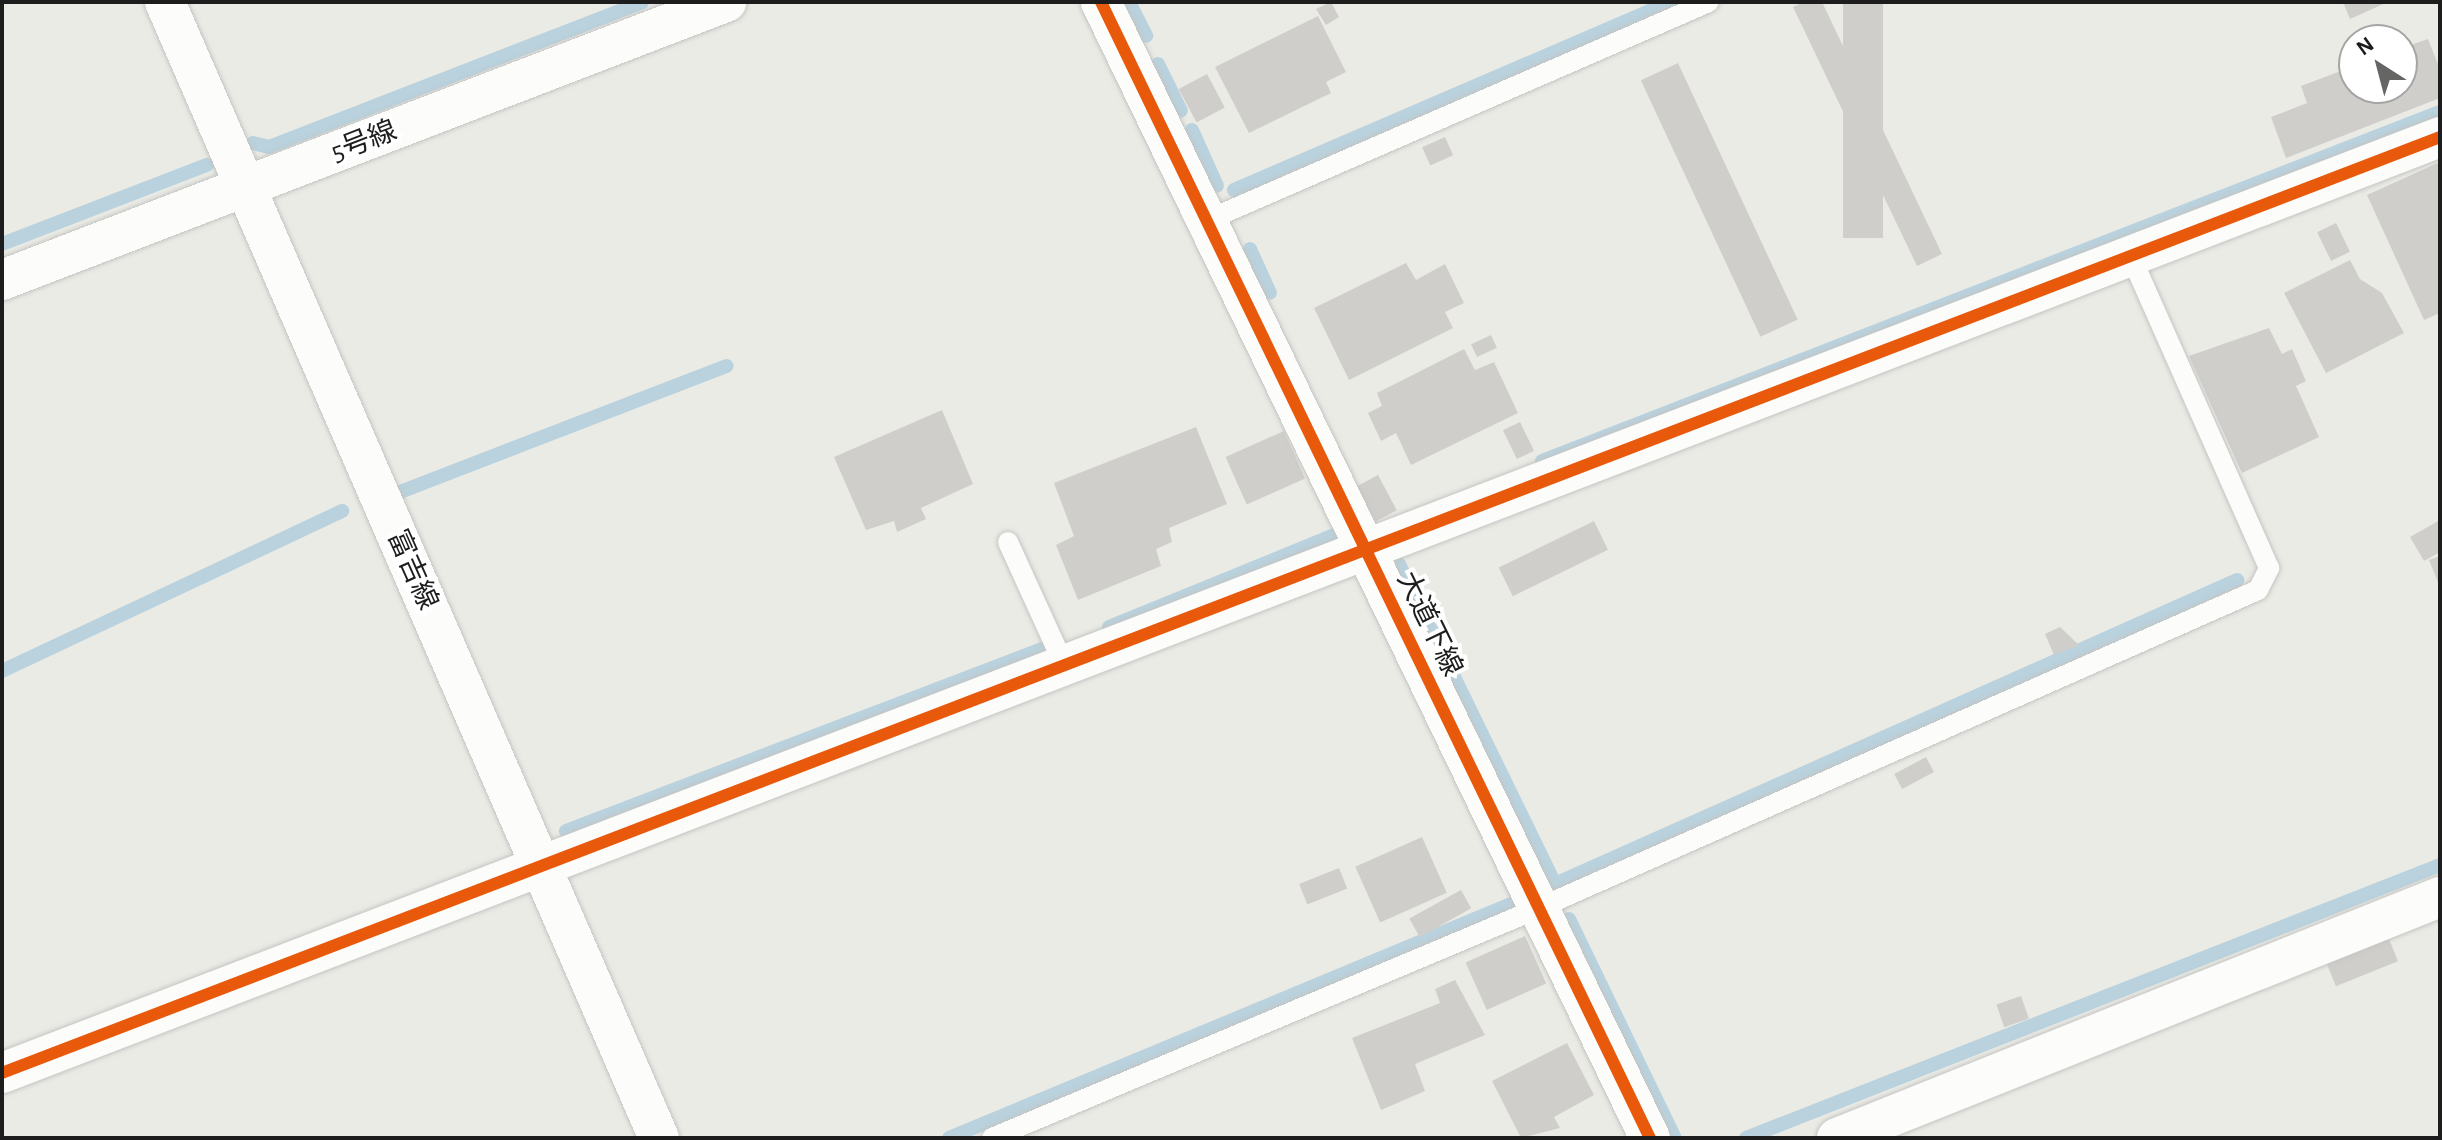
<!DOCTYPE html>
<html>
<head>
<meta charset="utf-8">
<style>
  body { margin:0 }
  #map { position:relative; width:2442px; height:1140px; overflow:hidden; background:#ebebe6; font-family:"Alegreya Sans","Noto Sans JP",sans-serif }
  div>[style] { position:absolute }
  .stream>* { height:14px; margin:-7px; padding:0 7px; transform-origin:7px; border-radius:7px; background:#b9d2de }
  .building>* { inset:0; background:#d0cecb; transform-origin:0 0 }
  .roads { filter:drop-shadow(0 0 2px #c4c4c2) drop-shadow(0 0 2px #c4c4c2) }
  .service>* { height:20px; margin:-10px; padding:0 10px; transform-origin:10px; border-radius:10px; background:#fcfcfb }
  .minor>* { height:40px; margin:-20px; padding:0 20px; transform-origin:20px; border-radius:20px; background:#fcfcfb }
  .cycleway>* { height:12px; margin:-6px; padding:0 6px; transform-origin:6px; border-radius:6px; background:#e8590c }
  span { translate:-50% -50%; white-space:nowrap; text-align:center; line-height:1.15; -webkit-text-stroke:8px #fff; paint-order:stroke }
  .street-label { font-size:28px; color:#1d1d1d }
  .frame { position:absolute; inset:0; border:4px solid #1d1d1d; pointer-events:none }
  .north { position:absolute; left:2338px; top:24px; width:80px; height:80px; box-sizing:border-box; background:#fff; border:2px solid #a5a5a5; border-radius:50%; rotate:324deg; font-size:22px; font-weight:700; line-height:32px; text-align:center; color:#1d1d1d }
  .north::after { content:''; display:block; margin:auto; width:28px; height:36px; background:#656563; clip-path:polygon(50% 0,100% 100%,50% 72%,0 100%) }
</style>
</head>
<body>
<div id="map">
  <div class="stream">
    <div style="left:1129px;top:2px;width:38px;rotate:63deg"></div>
    <div style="left:1158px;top:64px;width:52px;rotate:63.9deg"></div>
    <div style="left:1192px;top:130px;width:61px;rotate:65.9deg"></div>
    <div style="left:253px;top:143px;width:16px;rotate:14deg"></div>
    <div style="left:269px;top:147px;width:400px;rotate:-21.2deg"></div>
    <div style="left:1234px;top:190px;width:476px;rotate:-23.3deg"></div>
    <div style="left:2px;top:244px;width:220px;rotate:-21.1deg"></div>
    <div style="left:1250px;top:249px;width:48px;rotate:65.6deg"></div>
    <div style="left:1542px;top:461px;width:963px;rotate:-21.24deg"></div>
    <div style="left:400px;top:492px;width:350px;rotate:-21.1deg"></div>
    <div style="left:1399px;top:564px;width:356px;rotate:64deg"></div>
    <div style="left:1555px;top:884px;width:747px;rotate:-24.02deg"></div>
    <div style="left:1109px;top:627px;width:244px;rotate:-22.2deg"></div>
    <div style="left:2px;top:671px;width:376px;rotate:-25.2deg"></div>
    <div style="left:566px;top:831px;width:510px;rotate:-20.92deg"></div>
    <div style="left:1569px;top:919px;width:243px;rotate:64.2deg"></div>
    <div style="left:949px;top:1138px;width:614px;rotate:-22.6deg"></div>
    <div style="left:1746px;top:1138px;width:746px;rotate:-21.47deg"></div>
  </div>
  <div class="building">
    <div style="clip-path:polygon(1331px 2px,1339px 17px,1326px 25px,1316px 9px)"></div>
    <div style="clip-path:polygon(1803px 2px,1822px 2px,1942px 254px,1917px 266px,1793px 7px)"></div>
    <div style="left:1843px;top:2px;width:40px;height:236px"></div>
    <div style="clip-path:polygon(2343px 2px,2388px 2px,2350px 19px)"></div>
    <div style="clip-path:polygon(1318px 16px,1346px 72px,1326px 82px,1331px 93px,1249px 133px,1215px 67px)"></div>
    <div style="clip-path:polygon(2428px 39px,2440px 69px,2440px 98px,2286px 158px,2271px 117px,2307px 103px,2301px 86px,2354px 66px,2354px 88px,2402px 88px,2402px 48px)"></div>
    <div style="left:1678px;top:63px;width:283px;height:41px;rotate:65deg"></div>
    <div style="left:1207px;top:74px;width:38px;height:32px;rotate:62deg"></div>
    <div style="left:1445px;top:137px;width:20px;height:25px;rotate:66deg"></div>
    <div style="clip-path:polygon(2440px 162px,2440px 313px,2424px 320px,2367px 195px)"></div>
    <div style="left:2336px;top:223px;width:32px;height:21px;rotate:64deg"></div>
    <div style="clip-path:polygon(2350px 260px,2360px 279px,2382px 293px,2404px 333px,2326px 373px,2284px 293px)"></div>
    <div style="clip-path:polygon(1406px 263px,1416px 280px,1445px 264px,1464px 303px,1445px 312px,1453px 328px,1349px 380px,1314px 308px)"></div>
    <div style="clip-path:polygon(2269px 328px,2282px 354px,2292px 349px,2306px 381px,2296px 386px,2319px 437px,2242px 473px,2189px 356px)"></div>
    <div style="left:1491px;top:335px;width:14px;height:22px;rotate:65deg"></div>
    <div style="clip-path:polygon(1464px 349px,1475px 370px,1494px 362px,1518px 413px,1411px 465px,1396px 433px,1381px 441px,1368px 413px,1382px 406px,1377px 393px)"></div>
    <div style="clip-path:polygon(942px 410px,973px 484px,921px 508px,926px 519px,897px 532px,894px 521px,866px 530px,834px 457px)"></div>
    <div style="left:1520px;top:422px;width:32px;height:19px;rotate:64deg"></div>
    <div style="clip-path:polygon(1196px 427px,1227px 504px,1169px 528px,1172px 542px,1156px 549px,1161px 566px,1078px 600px,1056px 545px,1074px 536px,1054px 483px)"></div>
    <div style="left:1284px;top:431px;width:52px;height:64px;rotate:66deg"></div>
    <div style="left:1378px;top:475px;width:40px;height:24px;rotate:62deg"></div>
    <div style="clip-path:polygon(2440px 520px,2440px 552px,2424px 561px,2410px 537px)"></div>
    <div style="left:1594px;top:521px;width:32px;height:106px;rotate:64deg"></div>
    <div style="clip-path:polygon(2440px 556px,2440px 587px,2429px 560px)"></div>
    <div style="clip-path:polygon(2060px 627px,2079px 645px,2054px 655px,2045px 634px)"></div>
    <div style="left:1926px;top:757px;width:17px;height:36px;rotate:62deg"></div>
    <div style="left:1422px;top:837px;width:61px;height:73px;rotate:66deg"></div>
    <div style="left:1339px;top:868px;width:22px;height:43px;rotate:68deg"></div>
    <div style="left:1461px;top:890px;width:21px;height:59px;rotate:61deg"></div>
    <div style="left:1525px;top:936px;width:52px;height:65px;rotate:66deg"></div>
    <div style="left:2389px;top:939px;width:24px;height:67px;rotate:68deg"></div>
    <div style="clip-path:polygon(1455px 980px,1485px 1035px,1415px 1064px,1425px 1091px,1381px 1110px,1352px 1038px,1440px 1003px,1435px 989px)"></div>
    <div style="left:2021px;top:996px;width:24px;height:26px;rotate:71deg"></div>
    <div style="clip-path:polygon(1567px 1043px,1594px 1095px,1554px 1117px,1560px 1128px,1521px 1138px,1492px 1081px)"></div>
  </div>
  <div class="roads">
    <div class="service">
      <div style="left:1208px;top:220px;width:546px;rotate:-23.52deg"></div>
      <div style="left:1008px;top:542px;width:137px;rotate:65.5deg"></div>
      <div style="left:992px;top:1138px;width:593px;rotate:-22.81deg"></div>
      <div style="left:1539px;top:908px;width:786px;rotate:-23.86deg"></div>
      <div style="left:2258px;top:590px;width:25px;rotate:-63deg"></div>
      <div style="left:2269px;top:568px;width:340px;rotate:-113.9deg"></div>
    </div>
    <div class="minor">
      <div style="left:165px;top:2px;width:1239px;rotate:66.5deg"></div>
      <div style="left:1101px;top:2px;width:1262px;rotate:64.21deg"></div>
      <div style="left:2px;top:280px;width:776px;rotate:-21.01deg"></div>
      <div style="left:2px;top:1073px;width:2612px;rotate:-21deg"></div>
      <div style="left:1837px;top:1138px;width:649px;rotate:-21.79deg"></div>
    </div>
  </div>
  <div class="cycleway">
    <div style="left:1101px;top:2px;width:1262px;rotate:64.21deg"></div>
    <div style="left:2px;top:1073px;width:2612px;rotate:-21deg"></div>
  </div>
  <div class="street-label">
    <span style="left:364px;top:142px;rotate:-21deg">5号線</span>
    <span style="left:412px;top:570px;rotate:66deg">富吉線</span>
    <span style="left:1429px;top:624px;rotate:64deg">大道下線</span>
  </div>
  <div class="frame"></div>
  <div class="north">N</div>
</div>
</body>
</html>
